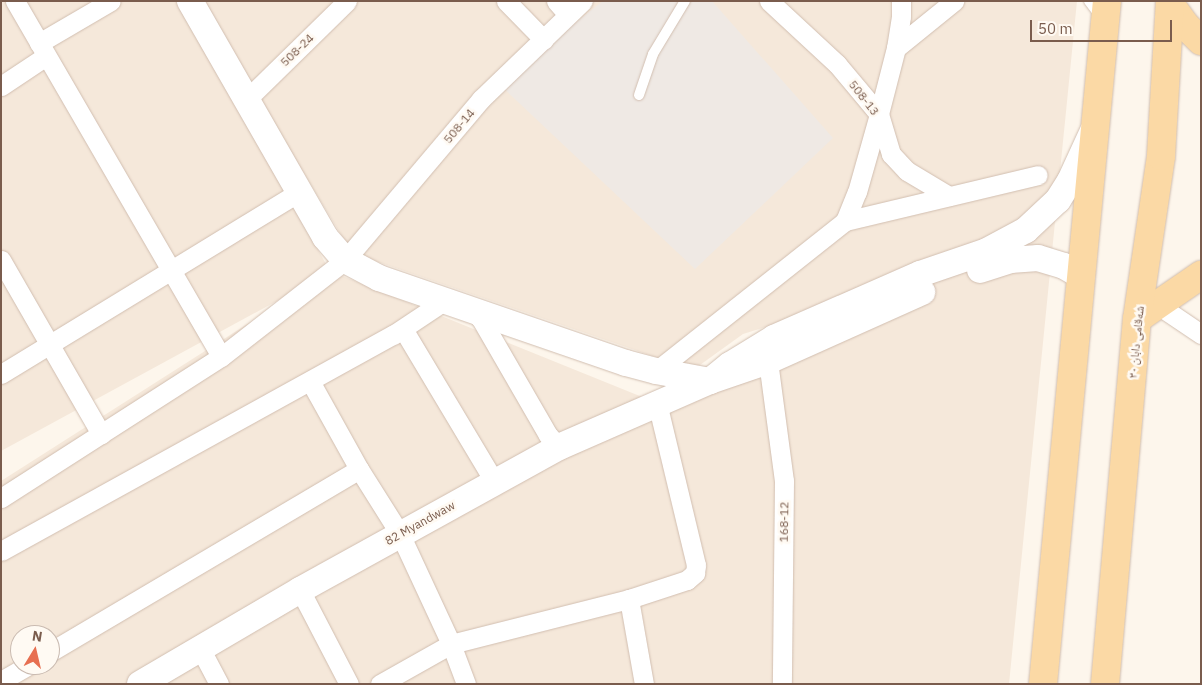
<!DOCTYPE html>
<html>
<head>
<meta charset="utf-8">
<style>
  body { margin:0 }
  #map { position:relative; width:1202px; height:685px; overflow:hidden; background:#fdf6ec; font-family:"IBM Plex Sans","Noto Naskh Arabic",sans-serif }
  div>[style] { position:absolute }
  .residential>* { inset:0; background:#f5e8da }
  .industrial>* { inset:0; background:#efe9e4 }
  .roads { filter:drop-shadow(0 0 1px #d1beb0) drop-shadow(0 0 1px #d1beb0) }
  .lane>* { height:10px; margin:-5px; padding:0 5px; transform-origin:5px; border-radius:5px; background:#fff }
  .street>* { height:19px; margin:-9.5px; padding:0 9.5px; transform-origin:9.5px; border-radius:9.5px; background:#fff }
  .secondary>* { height:26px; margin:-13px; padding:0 13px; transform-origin:13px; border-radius:13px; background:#fff }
  .primary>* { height:28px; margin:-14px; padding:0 14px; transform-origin:14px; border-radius:14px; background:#fbd9a5 }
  span { translate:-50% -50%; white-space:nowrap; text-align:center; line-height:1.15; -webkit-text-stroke:5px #fffaf3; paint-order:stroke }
  .street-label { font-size:12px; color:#7a5c4d }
  .frame { position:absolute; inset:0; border:2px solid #7a5c4d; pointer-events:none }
  .north { position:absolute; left:10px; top:625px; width:50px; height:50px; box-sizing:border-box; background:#fffaf3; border:1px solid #cabbb1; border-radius:50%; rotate:9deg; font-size:14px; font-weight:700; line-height:20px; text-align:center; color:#7a5c4d }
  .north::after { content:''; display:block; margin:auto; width:18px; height:22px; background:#e76f51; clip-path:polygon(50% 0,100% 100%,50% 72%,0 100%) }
  .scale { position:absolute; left:1030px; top:20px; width:142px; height:22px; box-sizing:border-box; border:2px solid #7a5c4d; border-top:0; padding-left:6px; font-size:15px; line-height:18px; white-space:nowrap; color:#7a5c4d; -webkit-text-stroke:4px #fffaf3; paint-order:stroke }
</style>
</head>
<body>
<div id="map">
  <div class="residential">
    <div style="clip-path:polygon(evenodd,1px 1px,176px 1px,330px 271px,657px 403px,867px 295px,743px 334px,693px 370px,352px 253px,200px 1px,1077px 1px,1009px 684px,1px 684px,1px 481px,321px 277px,1px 451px,1px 1px,20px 635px,50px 635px,50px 665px,20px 665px,20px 635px)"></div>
  </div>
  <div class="industrial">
    <div style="clip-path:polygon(603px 1px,712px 1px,833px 138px,695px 269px,498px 83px)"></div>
  </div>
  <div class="roads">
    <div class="lane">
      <div style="left:1089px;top:1px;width:20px;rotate:53deg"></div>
      <div style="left:639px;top:95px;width:43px;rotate:-71.1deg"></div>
      <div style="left:653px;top:54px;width:62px;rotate:-58.9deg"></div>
    </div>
    <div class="street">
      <div style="left:15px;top:1px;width:411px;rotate:59.9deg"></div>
      <div style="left:506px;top:1px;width:54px;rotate:45.7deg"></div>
      <div style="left:556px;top:1px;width:18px;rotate:49deg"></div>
      <div style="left:769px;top:1px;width:93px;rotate:42.8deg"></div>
      <div style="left:837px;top:64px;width:65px;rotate:50deg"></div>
      <div style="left:879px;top:114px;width:42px;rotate:73.3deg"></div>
      <div style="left:891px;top:154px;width:23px;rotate:47deg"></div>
      <div style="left:907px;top:171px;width:49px;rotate:30.8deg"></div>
      <div style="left:39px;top:43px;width:83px;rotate:-30.3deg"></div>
      <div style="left:896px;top:48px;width:75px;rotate:-39deg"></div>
      <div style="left:1px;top:86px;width:54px;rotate:-33.7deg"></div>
      <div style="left:246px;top:100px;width:141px;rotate:-44.4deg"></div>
      <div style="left:845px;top:221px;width:31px;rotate:-68deg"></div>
      <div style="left:857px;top:192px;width:81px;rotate:-74.2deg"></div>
      <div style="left:879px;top:114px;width:68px;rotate:-75.6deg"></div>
      <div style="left:896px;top:48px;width:32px;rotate:-81deg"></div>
      <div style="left:901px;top:16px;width:15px;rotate:-90deg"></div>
      <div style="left:1px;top:260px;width:201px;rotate:60.1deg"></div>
      <div style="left:1158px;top:305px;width:52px;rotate:34deg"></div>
      <div style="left:474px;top:312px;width:10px;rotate:45deg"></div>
      <div style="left:481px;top:319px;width:134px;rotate:60deg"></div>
      <div style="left:548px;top:435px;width:16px;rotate:47deg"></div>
      <div style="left:403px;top:329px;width:179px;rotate:59.1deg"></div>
      <div style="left:768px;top:361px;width:121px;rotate:82.4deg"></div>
      <div style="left:784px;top:481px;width:203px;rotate:90.6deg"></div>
      <div style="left:656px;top:371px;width:241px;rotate:-38.4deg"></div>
      <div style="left:845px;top:221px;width:198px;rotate:-13.4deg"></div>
      <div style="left:1px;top:374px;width:349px;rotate:-31.4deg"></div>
      <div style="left:310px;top:381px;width:101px;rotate:60.9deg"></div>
      <div style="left:359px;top:469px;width:77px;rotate:57.8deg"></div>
      <div style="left:400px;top:534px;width:121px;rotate:65.1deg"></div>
      <div style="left:451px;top:644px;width:43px;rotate:69.4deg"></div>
      <div style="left:1px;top:498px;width:261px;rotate:-32.7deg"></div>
      <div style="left:221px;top:357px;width:157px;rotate:-38deg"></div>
      <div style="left:345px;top:260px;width:211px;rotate:-49.8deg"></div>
      <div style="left:481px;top:99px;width:141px;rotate:-43.9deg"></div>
      <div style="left:1px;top:551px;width:448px;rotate:-28.9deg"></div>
      <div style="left:393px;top:335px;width:61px;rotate:-33.7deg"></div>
      <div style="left:300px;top:590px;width:106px;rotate:62.5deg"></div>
      <div style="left:629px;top:599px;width:86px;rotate:80deg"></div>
      <div style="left:200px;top:648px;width:41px;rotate:62.2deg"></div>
      <div style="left:50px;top:652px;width:359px;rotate:-30.6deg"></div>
      <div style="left:1px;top:681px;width:32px;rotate:-30deg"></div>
      <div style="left:380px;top:684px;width:81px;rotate:-29.4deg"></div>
      <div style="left:451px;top:644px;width:184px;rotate:-14.2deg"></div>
      <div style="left:629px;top:599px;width:61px;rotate:-18.1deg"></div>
      <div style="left:687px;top:580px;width:11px;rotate:-41deg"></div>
      <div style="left:695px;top:573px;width:8px;rotate:-83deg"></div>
      <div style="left:696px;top:565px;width:167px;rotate:-103.5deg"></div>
    </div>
    <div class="secondary">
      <div style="left:190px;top:1px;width:272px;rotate:60.2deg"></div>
      <div style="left:325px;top:237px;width:30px;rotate:49deg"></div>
      <div style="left:345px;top:260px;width:38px;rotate:28deg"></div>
      <div style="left:379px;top:278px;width:261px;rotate:19deg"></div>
      <div style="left:626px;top:363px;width:31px;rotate:15deg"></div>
      <div style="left:656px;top:371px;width:55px;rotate:10.5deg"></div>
      <div style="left:710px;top:381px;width:26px;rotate:-39deg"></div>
      <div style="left:730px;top:365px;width:52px;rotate:-31.5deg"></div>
      <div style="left:774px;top:338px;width:159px;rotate:-23.7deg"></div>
      <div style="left:920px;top:274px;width:71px;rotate:-18.9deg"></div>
      <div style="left:987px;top:251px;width:44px;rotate:-28.3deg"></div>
      <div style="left:1026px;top:230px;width:44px;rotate:-43.2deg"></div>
      <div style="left:1058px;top:200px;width:22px;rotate:-58deg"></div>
      <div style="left:1070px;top:181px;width:55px;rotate:-65.3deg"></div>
      <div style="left:980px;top:270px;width:32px;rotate:-18deg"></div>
      <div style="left:1010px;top:260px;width:28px;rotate:-4deg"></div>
      <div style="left:1038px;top:258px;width:27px;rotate:17deg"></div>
      <div style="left:1064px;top:266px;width:20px;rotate:30deg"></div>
      <div style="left:140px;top:684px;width:186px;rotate:-30.4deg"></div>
      <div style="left:300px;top:590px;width:296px;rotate:-28.9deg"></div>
      <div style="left:559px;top:447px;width:165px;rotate:-23.6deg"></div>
      <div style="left:710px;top:381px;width:61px;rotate:-19deg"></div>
      <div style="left:768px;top:361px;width:169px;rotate:-24.1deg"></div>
    </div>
    <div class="primary">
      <div style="left:1170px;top:4px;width:29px;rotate:54deg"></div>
      <div style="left:1187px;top:27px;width:20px;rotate:45deg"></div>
      <div style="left:1137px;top:319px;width:78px;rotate:-34.5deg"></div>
      <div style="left:1043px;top:684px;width:686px;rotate:-84.65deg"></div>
      <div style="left:1105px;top:684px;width:366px;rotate:-85deg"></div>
      <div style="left:1137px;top:319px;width:165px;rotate:-81.6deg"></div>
      <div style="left:1161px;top:156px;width:155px;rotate:-86.7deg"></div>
    </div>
  </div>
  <div class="street-label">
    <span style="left:297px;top:50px;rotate:-44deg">508-24</span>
    <span style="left:864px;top:98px;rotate:52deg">508-13</span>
    <span style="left:459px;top:126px;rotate:-50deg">508-14</span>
    <span style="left:1136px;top:342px;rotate:-84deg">شەقامی دابان ٣٠</span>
    <span style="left:784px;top:522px;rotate:-89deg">168-12</span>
    <span style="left:420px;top:523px;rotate:-29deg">82 Myandwaw</span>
  </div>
  <div class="frame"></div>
  <div class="north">N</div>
  <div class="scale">50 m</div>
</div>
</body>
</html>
